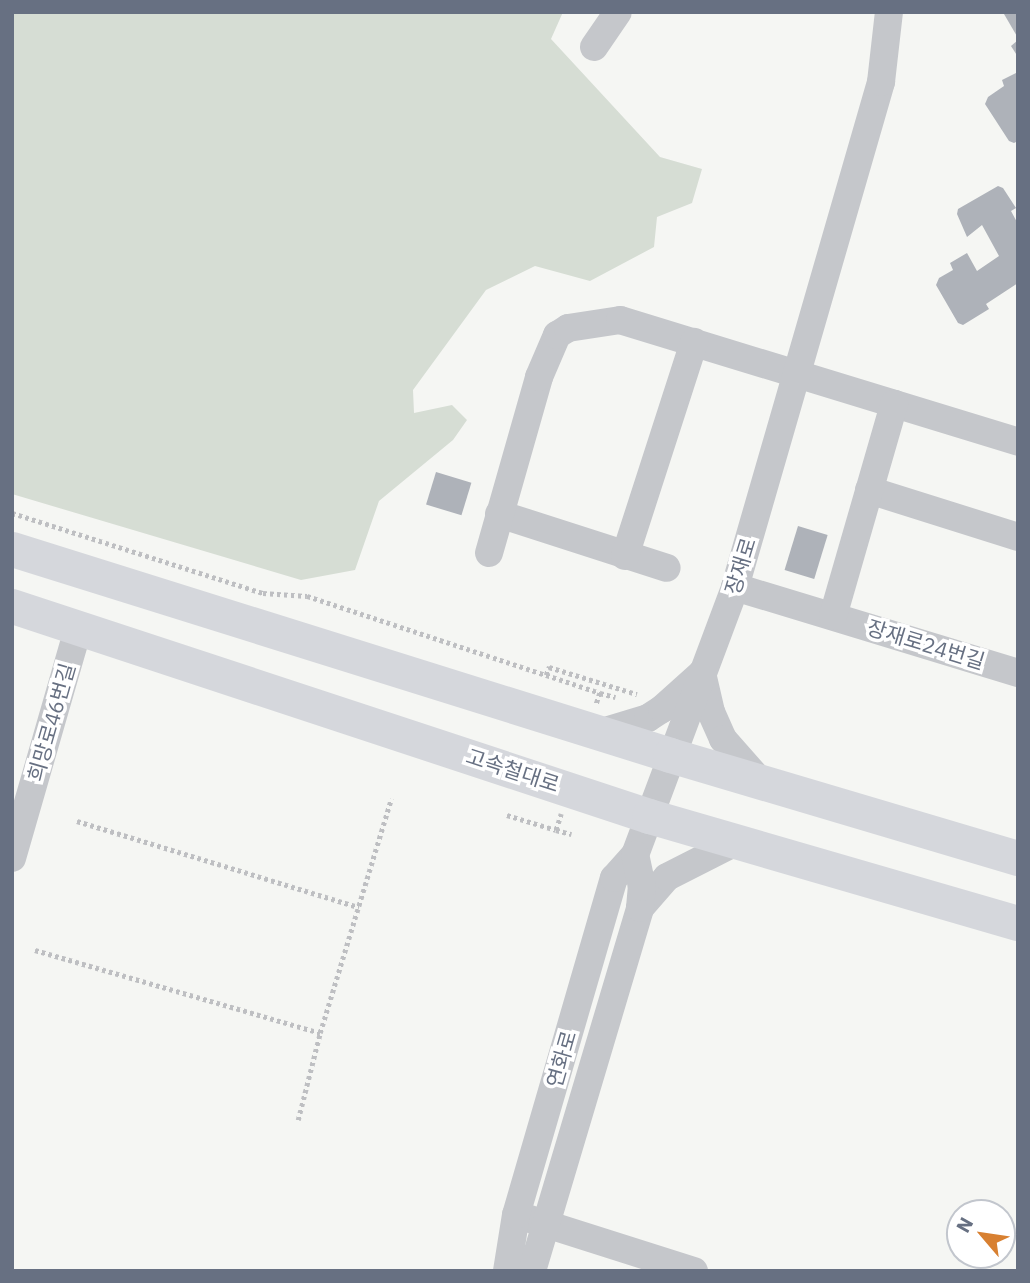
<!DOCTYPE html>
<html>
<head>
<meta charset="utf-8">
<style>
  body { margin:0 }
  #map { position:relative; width:1030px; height:1283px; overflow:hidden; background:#f5f6f3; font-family:"IBM Plex Sans","Noto Sans KR",sans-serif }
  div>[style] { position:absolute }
  .green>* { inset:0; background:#d6ddd4 }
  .building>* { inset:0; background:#aeb2b9; transform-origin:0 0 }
  .path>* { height:4.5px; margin-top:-2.25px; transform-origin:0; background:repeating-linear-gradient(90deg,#bebfc2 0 3.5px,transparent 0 7px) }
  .minor>* { height:28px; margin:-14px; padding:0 14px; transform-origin:14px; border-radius:14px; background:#c5c7cb }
  .major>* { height:35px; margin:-17.5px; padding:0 17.5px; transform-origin:17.5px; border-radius:17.5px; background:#d5d7dc }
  span { translate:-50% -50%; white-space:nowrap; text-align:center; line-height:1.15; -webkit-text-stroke:7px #fff; paint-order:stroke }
  .street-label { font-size:21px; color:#677082 }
  .frame { position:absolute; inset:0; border:14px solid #677082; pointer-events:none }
  .north { position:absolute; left:946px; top:1199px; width:70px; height:70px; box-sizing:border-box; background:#fff; border:2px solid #c2c6cd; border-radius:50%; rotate:299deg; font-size:19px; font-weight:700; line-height:28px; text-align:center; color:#677082 }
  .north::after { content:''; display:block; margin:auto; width:24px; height:32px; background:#d88031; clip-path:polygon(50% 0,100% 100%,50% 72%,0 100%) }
</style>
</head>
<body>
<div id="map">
  <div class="green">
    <div style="clip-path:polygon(12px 12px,563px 12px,551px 39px,660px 157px,702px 169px,692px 203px,657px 217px,654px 247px,590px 281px,535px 266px,486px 290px,413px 390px,414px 413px,452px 405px,467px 420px,453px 440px,379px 501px,355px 570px,301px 580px,12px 494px)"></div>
  </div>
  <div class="building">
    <div style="clip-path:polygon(1007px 12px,1018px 12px,1018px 38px,1004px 14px)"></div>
    <div style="clip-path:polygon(1018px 40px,1018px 57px,1011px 46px)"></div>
    <div style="clip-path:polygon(1018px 72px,1018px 141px,1014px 143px,1009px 141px,985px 104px,988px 97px,1004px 86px,1002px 80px)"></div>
    <div style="clip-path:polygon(998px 186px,1003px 188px,1016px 208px,1011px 211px,1018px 224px,1018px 283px,986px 304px,989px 309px,963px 325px,958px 323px,936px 285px,939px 278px,953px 270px,950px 263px,967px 253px,977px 271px,999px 256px,982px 225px,967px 237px,957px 214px,958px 209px)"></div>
    <div style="left:436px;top:472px;width:37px;height:34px;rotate:17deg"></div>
    <div style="left:798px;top:526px;width:31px;height:46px;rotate:17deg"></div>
  </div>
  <div class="path">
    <div style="left:12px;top:513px;width:263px;rotate:17.7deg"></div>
    <div style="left:263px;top:593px;width:44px;rotate:3.9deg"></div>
    <div style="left:307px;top:596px;width:252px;rotate:18.3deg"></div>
    <div style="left:546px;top:675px;width:9px;rotate:-69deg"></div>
    <div style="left:549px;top:667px;width:92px;rotate:17.1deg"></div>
    <div style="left:546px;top:675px;width:57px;rotate:18.4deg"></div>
    <div style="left:600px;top:693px;width:13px;rotate:108deg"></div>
    <div style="left:600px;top:693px;width:16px;rotate:15deg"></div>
    <div style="left:507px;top:815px;width:51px;rotate:17deg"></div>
    <div style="left:556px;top:830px;width:17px;rotate:-73deg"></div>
    <div style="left:77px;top:821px;width:295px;rotate:17deg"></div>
    <div style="left:556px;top:830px;width:16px;rotate:15deg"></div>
    <div style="left:35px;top:950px;width:297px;rotate:16.2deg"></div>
    <div style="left:298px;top:1120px;width:90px;rotate:-75.8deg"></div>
    <div style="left:320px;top:1033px;width:245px;rotate:-73.1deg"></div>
  </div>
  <div class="minor">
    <div style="left:594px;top:47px;width:42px;rotate:-55.6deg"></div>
    <div style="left:869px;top:490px;width:156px;rotate:17.5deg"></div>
    <div style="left:499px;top:514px;width:176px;rotate:17.8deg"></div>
    <div style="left:489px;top:553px;width:183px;rotate:-74.1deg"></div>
    <div style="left:539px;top:377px;width:46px;rotate:-66.8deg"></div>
    <div style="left:557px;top:335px;width:13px;rotate:-32deg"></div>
    <div style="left:568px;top:328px;width:53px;rotate:-8.7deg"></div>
    <div style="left:620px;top:320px;width:416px;rotate:17deg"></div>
    <div style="left:625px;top:556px;width:225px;rotate:-72.1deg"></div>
    <div style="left:735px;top:587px;width:296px;rotate:16.9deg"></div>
    <div style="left:833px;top:616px;width:221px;rotate:-73.9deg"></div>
    <div style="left:599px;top:733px;width:51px;rotate:-17deg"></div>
    <div style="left:648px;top:718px;width:17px;rotate:-33deg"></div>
    <div style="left:662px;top:709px;width:54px;rotate:-42deg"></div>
    <div style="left:702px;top:673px;width:40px;rotate:77deg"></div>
    <div style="left:711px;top:712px;width:30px;rotate:66deg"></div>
    <div style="left:723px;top:739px;width:56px;rotate:48.6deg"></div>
    <div style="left:12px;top:858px;width:241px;rotate:-73.9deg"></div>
    <div style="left:640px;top:908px;width:41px;rotate:-48.9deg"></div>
    <div style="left:667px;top:877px;width:80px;rotate:-26.9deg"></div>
    <div style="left:530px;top:1219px;width:172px;rotate:17.6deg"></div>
    <div style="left:507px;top:1271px;width:57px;rotate:-80.9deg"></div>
    <div style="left:516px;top:1215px;width:351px;rotate:-73.8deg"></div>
    <div style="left:614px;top:878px;width:31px;rotate:-48deg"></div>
    <div style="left:635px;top:855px;width:286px;rotate:-69.5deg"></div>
    <div style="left:735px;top:587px;width:526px;rotate:-73.87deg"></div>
    <div style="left:881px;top:82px;width:70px;rotate:-83.5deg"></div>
    <div style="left:532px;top:1271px;width:379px;rotate:-73.4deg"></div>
    <div style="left:640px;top:908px;width:21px;rotate:-85deg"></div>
    <div style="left:642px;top:887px;width:33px;rotate:-102deg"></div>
  </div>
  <div class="major">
    <div style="left:12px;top:549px;width:689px;rotate:17.38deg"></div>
    <div style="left:670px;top:755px;width:363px;rotate:16.5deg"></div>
    <div style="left:12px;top:606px;width:671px;rotate:18.25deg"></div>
    <div style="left:649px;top:816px;width:384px;rotate:16.2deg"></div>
  </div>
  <div class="street-label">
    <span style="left:740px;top:566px;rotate:-73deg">장재로</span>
    <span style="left:926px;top:644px;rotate:17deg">장재로24번길</span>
    <span style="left:51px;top:722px;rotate:-74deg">희망로46번길</span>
    <span style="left:513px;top:770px;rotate:18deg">고속철대로</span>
    <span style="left:561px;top:1059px;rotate:-74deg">연화로</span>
  </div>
  <div class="frame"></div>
  <div class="north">N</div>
</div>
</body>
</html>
